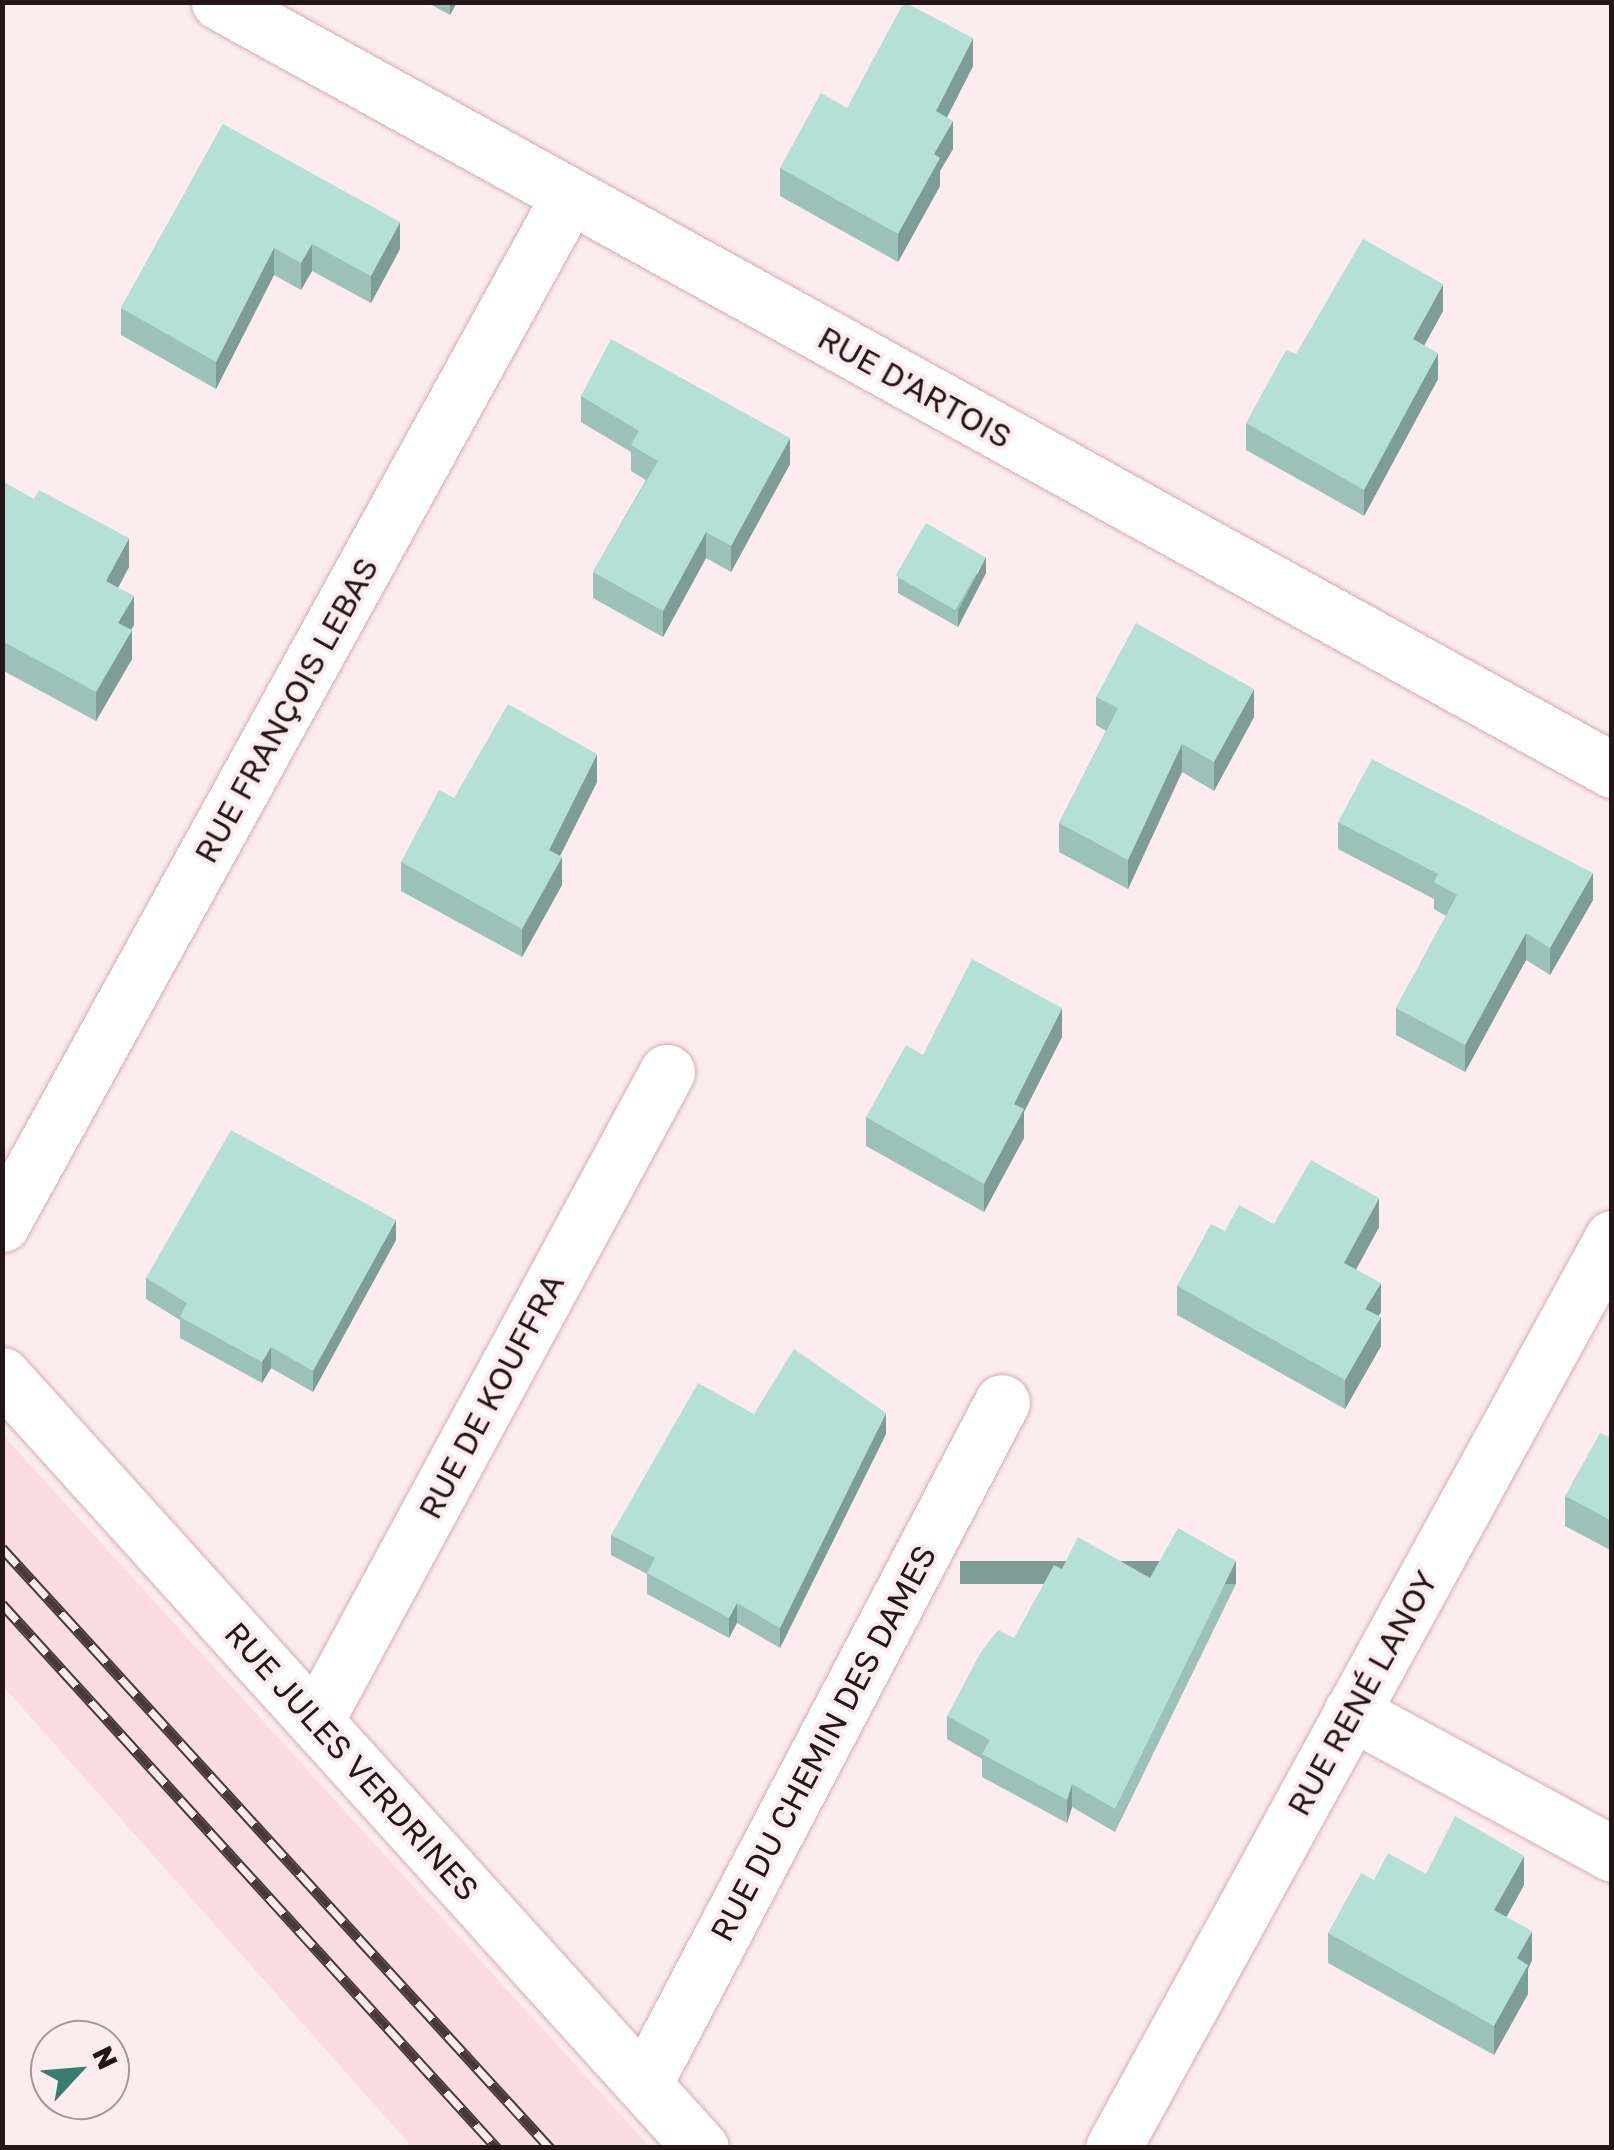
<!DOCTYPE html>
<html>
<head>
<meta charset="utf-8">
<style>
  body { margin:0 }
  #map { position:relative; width:1614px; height:2150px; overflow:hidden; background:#fdecef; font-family:"Golos Text",sans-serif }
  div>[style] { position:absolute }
  .built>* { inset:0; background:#fbdce2 }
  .roads { filter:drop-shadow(0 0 2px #d4acb5) drop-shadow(0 0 2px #d4acb5) }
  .minor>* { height:55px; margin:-27.5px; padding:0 27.5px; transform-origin:27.5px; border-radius:27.5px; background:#fff }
  .rail>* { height:11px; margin-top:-5.5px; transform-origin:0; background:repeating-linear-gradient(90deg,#fdecef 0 22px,#48383c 0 44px); box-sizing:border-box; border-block:2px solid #48383c }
  .wall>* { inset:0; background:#9bc1b8 }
  .shaded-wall>* { inset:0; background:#7e9d96; transform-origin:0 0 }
  .building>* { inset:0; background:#b4e0d6; transform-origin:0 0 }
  span { translate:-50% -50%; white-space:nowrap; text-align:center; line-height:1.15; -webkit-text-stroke:8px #fdecef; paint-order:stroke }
  .street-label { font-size:32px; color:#241519 }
  .frame { position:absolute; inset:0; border:5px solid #241519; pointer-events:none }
  .north { position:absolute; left:30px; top:2020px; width:100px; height:100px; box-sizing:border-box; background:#fdecef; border:2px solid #a69699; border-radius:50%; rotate:64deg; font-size:28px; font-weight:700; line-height:40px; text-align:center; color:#241519 }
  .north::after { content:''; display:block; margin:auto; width:35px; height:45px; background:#397d6f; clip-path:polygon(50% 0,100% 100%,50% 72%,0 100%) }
</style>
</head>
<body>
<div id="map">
  <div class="built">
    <div style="clip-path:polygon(3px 1435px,650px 2147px,412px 2147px,3px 1686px)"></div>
  </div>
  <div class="roads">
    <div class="minor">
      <div style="left:219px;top:2px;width:1591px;rotate:28.87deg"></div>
      <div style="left:2px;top:1224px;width:1174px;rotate:-61.12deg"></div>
      <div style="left:2px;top:1375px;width:1042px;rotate:47.88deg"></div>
      <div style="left:1351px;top:1712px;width:297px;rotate:28.5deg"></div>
      <div style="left:316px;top:1720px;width:737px;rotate:-61.56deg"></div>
      <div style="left:644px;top:2084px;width:770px;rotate:-62.3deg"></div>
      <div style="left:1113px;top:2148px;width:1038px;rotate:-61.26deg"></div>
    </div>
  </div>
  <div class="rail">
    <div style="left:2px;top:1548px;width:813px;rotate:47.59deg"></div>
    <div style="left:2px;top:1604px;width:736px;rotate:47.7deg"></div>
  </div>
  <div class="wall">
    <div style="clip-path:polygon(426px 2px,457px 2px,450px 15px)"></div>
    <div style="clip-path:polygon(973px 66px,947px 117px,953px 149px,940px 171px,940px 186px,898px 262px,780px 196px,780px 168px,847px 108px)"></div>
    <div style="clip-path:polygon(223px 124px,400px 249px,371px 303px,312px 271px,301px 290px,274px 275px,216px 389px,121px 335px,121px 308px)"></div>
    <div style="clip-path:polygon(1443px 311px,1424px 345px,1438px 379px,1364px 516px,1246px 450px,1246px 423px,1296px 354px)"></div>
    <div style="clip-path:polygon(581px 396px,790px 464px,731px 572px,706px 558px,663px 637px,593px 598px,593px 572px,646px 480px,631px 471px,631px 452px,581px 422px)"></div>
    <div style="clip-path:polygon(2px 481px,129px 567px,118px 588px,134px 625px,131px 630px,132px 659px,96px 721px,2px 670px)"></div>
    <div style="clip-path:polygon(986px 573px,958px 627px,898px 593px,898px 577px)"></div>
    <div style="clip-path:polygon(1096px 697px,1254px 717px,1214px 791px,1182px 772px,1128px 889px,1059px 852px,1059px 823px,1106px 731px,1096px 725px)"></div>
    <div style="clip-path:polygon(597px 782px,560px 856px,562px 885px,522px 957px,401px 891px,401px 862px,454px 798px)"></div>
    <div style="clip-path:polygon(1338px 822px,1593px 900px,1550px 975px,1526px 960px,1465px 1072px,1396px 1035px,1396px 1008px,1446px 916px,1434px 909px,1434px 899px,1338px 849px)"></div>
    <div style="clip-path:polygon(1062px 1037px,1024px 1112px,1024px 1138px,984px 1212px,866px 1146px,866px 1117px,923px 1055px)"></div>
    <div style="clip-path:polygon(1274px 1224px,1379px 1227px,1356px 1269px,1381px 1312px,1378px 1316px,1381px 1346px,1345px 1409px,1177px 1315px,1177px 1286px,1225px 1231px)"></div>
    <div style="clip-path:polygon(396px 1240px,313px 1392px,271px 1368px,262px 1383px,180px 1338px,180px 1320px,146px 1299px,146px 1278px)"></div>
    <div style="clip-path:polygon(754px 1414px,886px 1434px,780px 1648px,737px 1623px,729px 1638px,647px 1594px,647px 1574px,611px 1555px,611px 1535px)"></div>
    <div style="clip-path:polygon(1612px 1438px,1612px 1551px,1565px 1526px,1565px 1496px)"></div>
    <div style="clip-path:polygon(1062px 1569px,1236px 1584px,1115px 1832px,1072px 1807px,1067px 1823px,982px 1777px,982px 1759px,947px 1739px,947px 1716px,1014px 1638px)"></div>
    <div style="clip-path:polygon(1374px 1880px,1524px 1885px,1506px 1917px,1532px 1960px,1528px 1969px,1528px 1994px,1494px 2055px,1328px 1963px,1328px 1933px)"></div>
  </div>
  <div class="shaded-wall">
    <div style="clip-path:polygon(450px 2px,457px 2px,450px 15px)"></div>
    <div style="clip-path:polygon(973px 38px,973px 66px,936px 139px,936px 111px)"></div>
    <div style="clip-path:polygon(953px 121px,953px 149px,940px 171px,940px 186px,898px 262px,898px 234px,934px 154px)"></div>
    <div style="clip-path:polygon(400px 222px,400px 249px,371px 303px,371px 276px)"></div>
    <div style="clip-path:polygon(312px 244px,312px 271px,301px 290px,301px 263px)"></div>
    <div style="clip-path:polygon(274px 248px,274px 275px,216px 389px,216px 362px)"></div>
    <div style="clip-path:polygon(1443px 284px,1443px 311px,1413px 366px,1413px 339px)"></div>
    <div style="clip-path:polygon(1438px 353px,1438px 379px,1364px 516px,1364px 490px)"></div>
    <div style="clip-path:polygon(790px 438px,790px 464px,731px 572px,731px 546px)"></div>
    <div style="clip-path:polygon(706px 532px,706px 558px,663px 637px,663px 611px)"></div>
    <div style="clip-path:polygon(129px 538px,129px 567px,106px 610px,106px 581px)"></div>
    <div style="clip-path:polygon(986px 557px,986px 573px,958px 627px,958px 611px)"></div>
    <div style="clip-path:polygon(134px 596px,134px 625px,118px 652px,118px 623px)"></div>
    <div style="clip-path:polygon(132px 630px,132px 659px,96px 721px,96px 692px)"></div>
    <div style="clip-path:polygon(1254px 689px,1254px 717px,1214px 791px,1214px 762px)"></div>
    <div style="clip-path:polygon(1182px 744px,1182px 772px,1128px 889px,1128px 860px)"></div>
    <div style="clip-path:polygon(597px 754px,597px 782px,549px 878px,549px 850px)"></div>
    <div style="clip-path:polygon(562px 857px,562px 885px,522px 957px,522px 929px)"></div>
    <div style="clip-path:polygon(1593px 873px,1593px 900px,1550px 975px,1550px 948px)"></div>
    <div style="clip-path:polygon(1526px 933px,1526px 960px,1465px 1072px,1465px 1045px)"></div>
    <div style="clip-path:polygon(1062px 1008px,1062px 1037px,1024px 1112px,1024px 1138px,984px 1212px,984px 1184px,1014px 1104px)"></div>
    <div style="clip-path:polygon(1379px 1198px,1379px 1227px,1344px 1292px,1344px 1263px)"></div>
    <div style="clip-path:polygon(396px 1220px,396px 1240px,313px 1392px,313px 1371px)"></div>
    <div style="clip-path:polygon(1381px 1283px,1381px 1312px,1365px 1338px,1365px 1309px)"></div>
    <div style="clip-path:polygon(1381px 1317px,1381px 1346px,1345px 1409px,1345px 1380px)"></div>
    <div style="clip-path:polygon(271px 1347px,271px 1368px,262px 1383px,262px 1362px)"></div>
    <div style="clip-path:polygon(886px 1413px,886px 1434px,780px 1648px,780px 1628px)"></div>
    <div style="left:1236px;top:1561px;width:23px;height:276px;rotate:90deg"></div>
    <div style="clip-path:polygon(737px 1603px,737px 1623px,729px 1638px,729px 1618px)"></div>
    <div style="clip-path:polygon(1072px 1784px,1072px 1807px,1067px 1823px,1067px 1800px)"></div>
    <div style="clip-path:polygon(1524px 1856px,1524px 1885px,1494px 1940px,1494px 1910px)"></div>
    <div style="clip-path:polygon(1532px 1931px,1532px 1960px,1528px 1969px,1528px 1994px,1494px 2055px,1494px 2026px,1517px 1958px)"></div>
  </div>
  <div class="building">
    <div style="clip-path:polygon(904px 2px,973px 38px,936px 111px,953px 121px,934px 154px,940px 158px,898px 234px,780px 168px,821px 93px,847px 108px)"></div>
    <div style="clip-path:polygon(223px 124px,400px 222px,371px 276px,312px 244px,301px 263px,274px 248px,216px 362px,121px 308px)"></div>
    <div style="clip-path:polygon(1363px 239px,1443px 284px,1413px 339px,1438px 353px,1364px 490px,1246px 423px,1286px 350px,1296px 354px)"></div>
    <div style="clip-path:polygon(611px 339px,790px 438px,731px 546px,706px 532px,663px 611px,593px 572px,658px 461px,631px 445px,639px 431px,581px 396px)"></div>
    <div style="clip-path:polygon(2px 481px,34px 499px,39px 490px,129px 538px,106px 581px,134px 596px,118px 623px,132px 630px,96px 692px,2px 641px)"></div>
    <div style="left:926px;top:523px;width:69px;height:61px;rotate:30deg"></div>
    <div style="clip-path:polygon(1136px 623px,1254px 689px,1214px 762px,1182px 744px,1128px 860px,1059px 823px,1118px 708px,1096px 697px)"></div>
    <div style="clip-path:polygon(508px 704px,597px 754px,549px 850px,562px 857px,522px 929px,401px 862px,439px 790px,454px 798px)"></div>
    <div style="clip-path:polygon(1372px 759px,1593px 873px,1550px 948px,1526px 933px,1465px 1045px,1396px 1008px,1457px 895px,1434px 882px,1438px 874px,1338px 822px)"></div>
    <div style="clip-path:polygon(972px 959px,1062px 1008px,1014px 1104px,1024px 1109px,984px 1184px,866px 1117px,906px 1045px,923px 1055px)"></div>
    <div style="clip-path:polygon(231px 1130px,396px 1220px,313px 1371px,271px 1347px,262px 1362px,180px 1317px,187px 1303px,146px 1278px)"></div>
    <div style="clip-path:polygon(1311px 1160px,1379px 1198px,1344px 1263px,1381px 1283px,1365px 1309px,1381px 1317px,1345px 1380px,1177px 1286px,1211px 1224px,1225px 1231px,1239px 1205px,1274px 1224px)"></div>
    <div style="clip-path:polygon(794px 1349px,886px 1413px,780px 1628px,737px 1603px,729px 1618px,647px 1573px,655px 1558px,611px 1535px,698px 1383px,754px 1414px)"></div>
    <div style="clip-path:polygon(1600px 1433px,1612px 1438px,1612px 1521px,1565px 1496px)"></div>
    <div style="clip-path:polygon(1178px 1528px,1236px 1561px,1115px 1809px,1072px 1784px,1067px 1800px,982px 1754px,990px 1740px,947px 1716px,981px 1652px,998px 1630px,1014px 1638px,1054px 1565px,1062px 1569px,1078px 1537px,1150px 1578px)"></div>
    <div style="clip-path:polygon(1455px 1816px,1524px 1856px,1494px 1910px,1532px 1931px,1517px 1958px,1528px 1965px,1494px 2026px,1328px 1933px,1361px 1873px,1374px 1880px,1388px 1853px,1426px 1874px)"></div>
  </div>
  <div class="street-label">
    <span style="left:915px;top:387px;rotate:29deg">RUE D'ARTOIS</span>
    <span style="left:286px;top:710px;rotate:-61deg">RUE FRANÇOIS LEBAS</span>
    <span style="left:491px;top:1396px;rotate:-62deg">RUE DE KOUFFRA</span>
    <span style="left:1362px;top:1693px;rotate:-61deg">RUE RENÉ LANOY</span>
    <span style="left:823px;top:1743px;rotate:-62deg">RUE DU CHEMIN DES DAMES</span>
    <span style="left:352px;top:1761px;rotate:48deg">RUE JULES VERDRINES</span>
  </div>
  <div class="frame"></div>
  <div class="north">N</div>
</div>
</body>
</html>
